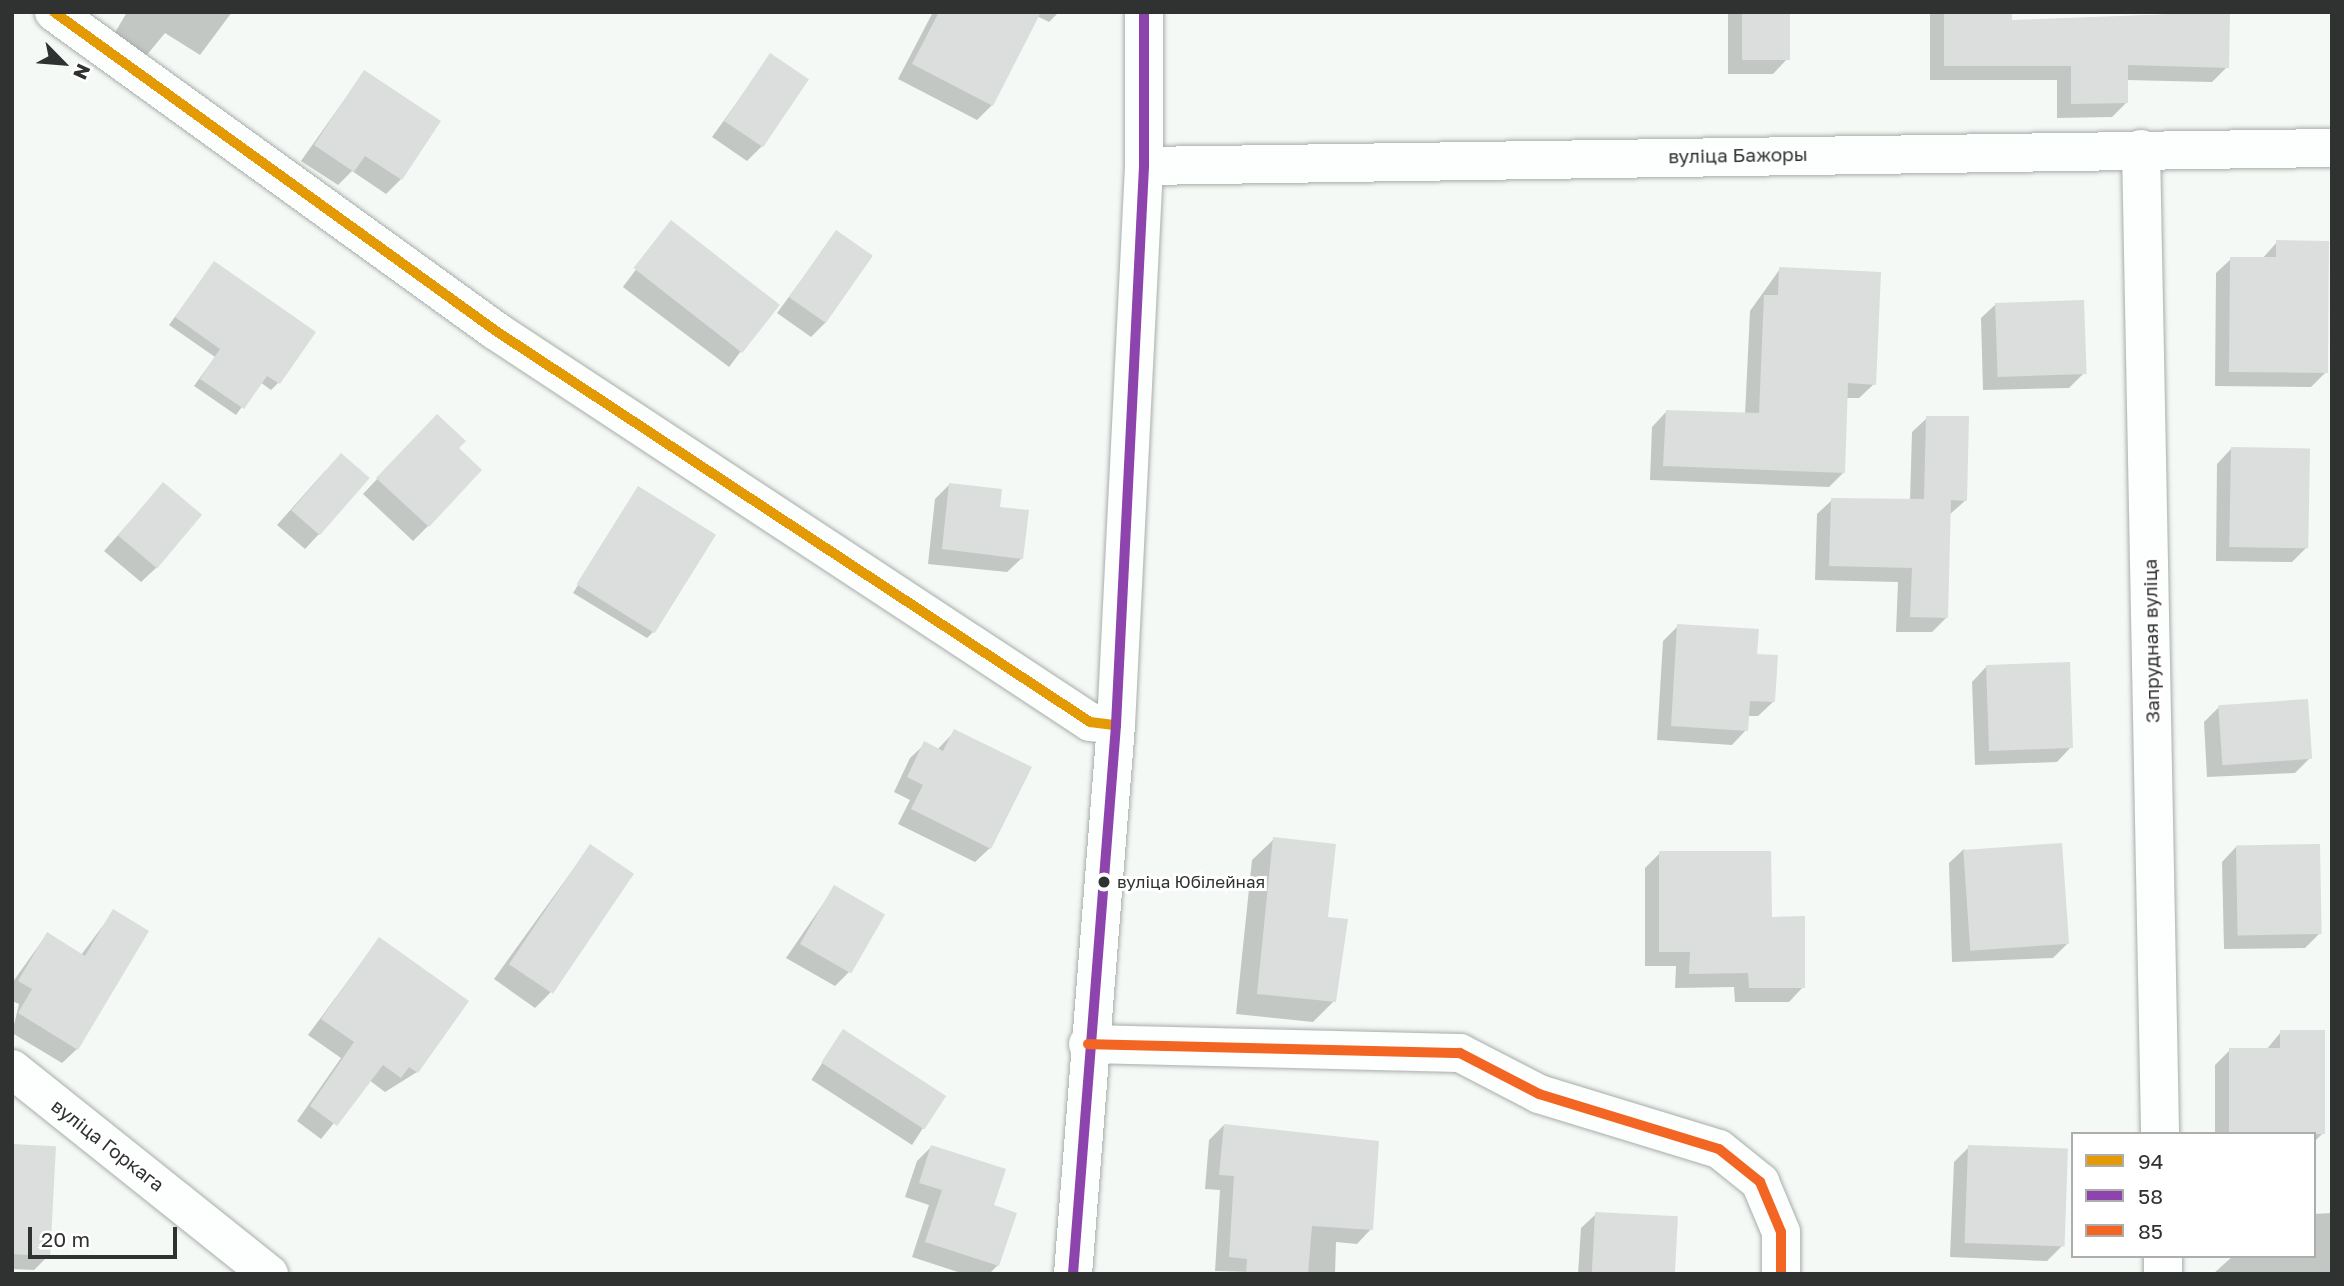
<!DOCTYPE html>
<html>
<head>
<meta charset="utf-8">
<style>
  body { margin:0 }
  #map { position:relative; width:2344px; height:1286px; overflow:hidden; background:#f4f9f5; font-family:"Golos Text",sans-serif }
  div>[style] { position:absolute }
  .shadow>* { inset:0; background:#0003; transform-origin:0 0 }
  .building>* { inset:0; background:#dbdedc; transform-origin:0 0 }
  .roads { filter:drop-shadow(0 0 2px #a9adaa) drop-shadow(0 0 2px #a9adaa) }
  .minor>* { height:38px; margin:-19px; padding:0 19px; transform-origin:19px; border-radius:19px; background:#fdfefe }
  .bus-1>* { height:10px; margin:-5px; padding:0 5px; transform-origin:5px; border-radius:5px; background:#e39a05 }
  .bus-2>* { height:10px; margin:-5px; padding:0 5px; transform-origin:5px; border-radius:5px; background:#8e44ad }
  .bus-3>* { height:10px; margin:-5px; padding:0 5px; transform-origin:5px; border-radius:5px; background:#f26522 }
  .dots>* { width:19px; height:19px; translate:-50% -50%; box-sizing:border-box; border:4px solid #fff; border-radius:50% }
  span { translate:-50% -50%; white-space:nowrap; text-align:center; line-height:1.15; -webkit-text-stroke:6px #fff; paint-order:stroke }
  .bus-label { font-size:17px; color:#2f3230 }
  .left { translate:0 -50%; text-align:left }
  .street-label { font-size:19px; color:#2f3230 }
  .frame { position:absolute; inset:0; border:14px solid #2f3230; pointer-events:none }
  .legend { position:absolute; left:2071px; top:1132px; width:245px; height:126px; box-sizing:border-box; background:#fff; border:2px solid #acadac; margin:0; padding:9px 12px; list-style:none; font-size:21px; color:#2f3230 }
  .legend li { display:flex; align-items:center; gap:14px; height:35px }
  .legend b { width:35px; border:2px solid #acadac }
  .north { position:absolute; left:28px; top:28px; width:70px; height:70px; -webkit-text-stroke:5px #fff; paint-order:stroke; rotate:115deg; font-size:19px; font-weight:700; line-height:28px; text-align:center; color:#2f3230 }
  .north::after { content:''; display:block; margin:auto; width:24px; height:32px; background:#2f3230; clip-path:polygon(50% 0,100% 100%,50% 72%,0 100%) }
  .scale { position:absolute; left:28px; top:1227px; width:149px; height:32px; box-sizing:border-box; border:4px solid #2f3230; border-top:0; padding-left:9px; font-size:21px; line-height:24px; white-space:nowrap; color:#2f3230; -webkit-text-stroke:5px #fff; paint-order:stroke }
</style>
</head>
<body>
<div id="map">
  <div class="shadow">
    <div style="clip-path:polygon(127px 12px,232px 12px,200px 55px,165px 33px,146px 56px,113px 36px)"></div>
    <div style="clip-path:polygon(933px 12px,1059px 12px,1049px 22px,1037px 16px,992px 105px,977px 120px,898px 79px)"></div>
    <div style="clip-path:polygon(1728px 12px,1788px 12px,1787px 59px,1773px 74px,1728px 74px)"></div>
    <div style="clip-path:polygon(1930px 12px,2011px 12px,2011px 21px,2228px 12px,2227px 67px,2212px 82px,2126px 80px,2127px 102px,2112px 117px,2057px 118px,2057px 80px,1930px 80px)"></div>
    <div style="clip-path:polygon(770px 56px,762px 146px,747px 161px,712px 137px)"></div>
    <div style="clip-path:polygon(364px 72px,401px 179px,386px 194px,352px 171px,338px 185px,301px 161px)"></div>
    <div style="left:671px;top:223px;width:133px;height:80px;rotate:37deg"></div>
    <div style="clip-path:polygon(836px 233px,826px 322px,811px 337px,777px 313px)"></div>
    <div style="clip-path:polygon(2277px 242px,2326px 372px,2311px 387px,2215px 386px,2216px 273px,2231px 259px,2262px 259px)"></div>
    <div style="clip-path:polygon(214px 263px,278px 383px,271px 390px,260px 382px,236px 415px,194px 386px,215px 357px,169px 325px)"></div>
    <div style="clip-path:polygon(1780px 269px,1874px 384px,1859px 398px,1846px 398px,1844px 472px,1829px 487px,1650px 480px,1652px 427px,1666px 412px,1745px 415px,1750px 311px)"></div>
    <div style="clip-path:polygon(1996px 304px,2084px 373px,2069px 388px,1983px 390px,1981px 318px)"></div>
    <div style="clip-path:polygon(1927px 418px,1966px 500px,1949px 515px,1946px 618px,1932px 632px,1896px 632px,1898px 582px,1815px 580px,1817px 514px,1832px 500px,1910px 501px,1912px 432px)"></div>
    <div style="clip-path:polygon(422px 431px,456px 448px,428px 526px,413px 541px,363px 494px)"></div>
    <div style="clip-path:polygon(2231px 449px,2307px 547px,2292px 562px,2216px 561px,2217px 464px)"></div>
    <div style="clip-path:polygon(326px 470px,319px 534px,305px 549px,277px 525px)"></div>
    <div style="clip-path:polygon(163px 484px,156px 568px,141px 582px,104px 551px)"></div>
    <div style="clip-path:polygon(950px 484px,998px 508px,1022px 558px,1007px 572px,928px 564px,935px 499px)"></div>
    <div style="clip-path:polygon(638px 488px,654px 631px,647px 638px,573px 593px)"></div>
    <div style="clip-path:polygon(1678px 626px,1755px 656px,1773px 702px,1758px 716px,1747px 716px,1746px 730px,1732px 745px,1657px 740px,1663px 641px)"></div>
    <div style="clip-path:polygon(1986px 667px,2071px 747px,2057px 762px,1975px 765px,1972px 682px)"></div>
    <div style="clip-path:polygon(2219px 707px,2310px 758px,2295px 773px,2207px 777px,2204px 722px)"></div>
    <div style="clip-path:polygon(955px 731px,990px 848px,975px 862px,898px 824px,910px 800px,894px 792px,910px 758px,925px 744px,937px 750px)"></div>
    <div style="clip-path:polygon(1274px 839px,1326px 918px,1334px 1001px,1313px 1022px,1236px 1014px,1252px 860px)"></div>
    <div style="clip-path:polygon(590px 846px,550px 993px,535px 1008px,494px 979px)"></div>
    <div style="clip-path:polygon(2236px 847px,2320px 933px,2305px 948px,2224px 949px,2222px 862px)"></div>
    <div style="clip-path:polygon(1964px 849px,2067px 944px,2053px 958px,1952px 962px,1949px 863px)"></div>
    <div style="clip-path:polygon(1660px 853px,1770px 918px,1803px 987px,1789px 1002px,1735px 1002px,1734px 987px,1675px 988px,1676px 966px,1645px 966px,1645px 868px)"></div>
    <div style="clip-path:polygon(834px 888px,850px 971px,835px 986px,786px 958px)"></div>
    <div style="clip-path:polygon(114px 911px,77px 1049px,62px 1063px,12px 1033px,19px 1004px,12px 1001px,12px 983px,47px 934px,81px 955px)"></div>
    <div style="clip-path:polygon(379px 939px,417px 1072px,385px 1092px,369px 1080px,321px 1139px,297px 1121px,341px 1058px,308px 1035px)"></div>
    <div style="left:843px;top:1031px;width:120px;height:58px;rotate:33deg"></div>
    <div style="clip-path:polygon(2281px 1032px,2323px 1133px,2314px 1142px,2314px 1134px,2215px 1134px,2215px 1065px,2230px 1050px,2266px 1050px)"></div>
    <div style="clip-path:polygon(1224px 1125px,1371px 1229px,1357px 1244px,1336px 1242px,1335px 1274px,1215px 1271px,1220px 1190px,1205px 1189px,1209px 1140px)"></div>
    <div style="clip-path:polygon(12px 1146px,49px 1255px,34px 1270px,12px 1269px)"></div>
    <div style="clip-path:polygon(931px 1147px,992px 1206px,998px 1265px,989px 1274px,964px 1274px,912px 1257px,929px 1205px,905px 1197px,917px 1161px)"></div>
    <div style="clip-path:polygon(1969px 1147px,2062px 1246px,2047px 1261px,1950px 1257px,1954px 1162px)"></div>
    <div style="clip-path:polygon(2331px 1213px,2332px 1274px,2213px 1274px,2233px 1256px,2314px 1256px,2314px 1214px)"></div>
    <div style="clip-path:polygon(1596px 1214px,1673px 1274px,1578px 1274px,1581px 1228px)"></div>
  </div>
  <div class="building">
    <div style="clip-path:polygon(939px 12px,1041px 12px,993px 106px,912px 64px)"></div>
    <div style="left:1742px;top:12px;width:48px;height:48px"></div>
    <div style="clip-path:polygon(1944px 12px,2012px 12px,2012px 20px,2230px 12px,2229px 68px,2128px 65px,2128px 103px,2071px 104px,2071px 66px,1944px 66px)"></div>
    <div style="left:770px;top:53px;width:47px;height:82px;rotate:34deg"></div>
    <div style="clip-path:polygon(364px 70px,441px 121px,402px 180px,365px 156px,354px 172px,314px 145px)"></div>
    <div style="left:671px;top:220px;width:138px;height:61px;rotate:38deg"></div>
    <div style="left:836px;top:230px;width:45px;height:82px;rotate:35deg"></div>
    <div style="clip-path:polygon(2276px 240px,2329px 241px,2328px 373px,2229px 372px,2230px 257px,2276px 257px)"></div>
    <div style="clip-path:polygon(214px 261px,316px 332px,280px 384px,267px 376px,244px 409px,200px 379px,220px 349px,175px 317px)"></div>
    <div style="clip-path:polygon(1779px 267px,1881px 272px,1876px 385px,1848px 383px,1845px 473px,1663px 466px,1666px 410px,1759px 413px,1764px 295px,1778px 295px)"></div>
    <div style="left:2084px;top:300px;width:74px;height:89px;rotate:88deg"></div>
    <div style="clip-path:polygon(437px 414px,466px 441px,459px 448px,482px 470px,429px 527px,376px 478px)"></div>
    <div style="clip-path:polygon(1926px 416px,1969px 416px,1967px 501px,1951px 500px,1948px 618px,1910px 617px,1912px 568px,1829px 566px,1831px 498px,1924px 499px)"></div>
    <div style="left:2231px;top:447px;width:79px;height:100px;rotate:1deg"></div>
    <div style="left:341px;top:453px;width:38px;height:76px;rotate:41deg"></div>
    <div style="left:163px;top:482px;width:51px;height:70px;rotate:40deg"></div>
    <div style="clip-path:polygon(949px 483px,1002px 489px,1000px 507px,1029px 510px,1023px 559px,942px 549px)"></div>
    <div style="left:638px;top:486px;width:92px;height:116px;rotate:32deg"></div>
    <div style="clip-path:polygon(1677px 624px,1759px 629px,1757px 654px,1778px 655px,1775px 702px,1750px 701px,1748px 731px,1671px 726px)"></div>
    <div style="left:2070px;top:662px;width:86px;height:84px;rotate:88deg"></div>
    <div style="left:2308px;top:699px;width:60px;height:90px;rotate:86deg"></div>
    <div style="clip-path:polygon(954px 729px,1032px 767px,991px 849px,911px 809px,923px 785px,907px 777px,924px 741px,943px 751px)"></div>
    <div style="clip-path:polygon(1273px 837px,1336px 844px,1328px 917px,1348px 919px,1336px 1002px,1257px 994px)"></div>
    <div style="left:2062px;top:843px;width:101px;height:99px;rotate:86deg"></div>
    <div style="left:590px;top:844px;width:53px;height:145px;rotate:34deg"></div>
    <div style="left:2320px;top:844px;width:90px;height:84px;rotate:89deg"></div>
    <div style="clip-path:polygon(1659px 851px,1771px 851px,1772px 917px,1805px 916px,1805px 988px,1749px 988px,1748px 973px,1689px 974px,1690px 952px,1659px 952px)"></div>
    <div style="left:834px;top:885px;width:59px;height:68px;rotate:30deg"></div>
    <div style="clip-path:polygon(113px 909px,149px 931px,78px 1050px,18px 1013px,32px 989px,18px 981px,47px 932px,85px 956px)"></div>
    <div style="clip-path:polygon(379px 937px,469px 1001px,418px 1073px,409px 1067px,401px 1078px,383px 1065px,337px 1126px,310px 1106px,354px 1042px,321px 1019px)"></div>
    <div style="left:843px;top:1029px;width:123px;height:40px;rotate:33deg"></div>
    <div style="clip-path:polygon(2280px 1030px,2325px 1030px,2325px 1134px,2229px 1134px,2229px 1048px,2280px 1048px)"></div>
    <div style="clip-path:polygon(1224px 1124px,1379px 1141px,1373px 1230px,1312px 1226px,1308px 1274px,1246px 1274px,1247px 1259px,1229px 1257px,1234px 1176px,1219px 1175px)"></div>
    <div style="left:12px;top:1144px;width:44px;height:110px;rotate:3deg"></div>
    <div style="clip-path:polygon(931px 1145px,1006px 1169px,994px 1205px,1017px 1213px,999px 1266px,925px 1242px,942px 1190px,919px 1183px)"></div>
    <div style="left:1968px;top:1145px;width:100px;height:98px;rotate:2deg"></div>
    <div style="left:1595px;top:1212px;width:83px;height:62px;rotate:3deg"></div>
  </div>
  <div class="roads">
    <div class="minor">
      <div style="left:54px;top:12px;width:545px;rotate:35.82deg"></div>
      <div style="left:496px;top:331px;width:711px;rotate:33.35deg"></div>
      <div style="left:1090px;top:722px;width:26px;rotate:7deg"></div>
      <div style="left:2141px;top:149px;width:985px;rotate:88.89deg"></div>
      <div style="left:1144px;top:166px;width:1188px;rotate:-0.87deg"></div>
      <div style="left:1088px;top:1044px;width:372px;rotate:1.4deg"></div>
      <div style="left:1460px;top:1053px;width:89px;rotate:27.4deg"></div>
      <div style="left:1539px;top:1094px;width:188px;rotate:17deg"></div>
      <div style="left:1719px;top:1149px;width:53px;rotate:38.8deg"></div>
      <div style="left:1760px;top:1182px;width:54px;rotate:67.2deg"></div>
      <div style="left:1781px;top:1232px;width:42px;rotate:90deg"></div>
      <div style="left:12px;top:1069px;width:329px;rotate:38.6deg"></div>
      <div style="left:2163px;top:1256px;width:18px;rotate:90deg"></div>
      <div style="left:1073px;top:1274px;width:551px;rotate:-85.52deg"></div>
      <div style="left:1116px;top:725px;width:560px;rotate:-87.13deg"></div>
      <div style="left:1144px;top:166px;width:154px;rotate:-90deg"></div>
    </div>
  </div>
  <div class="bus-1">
    <div style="left:54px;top:12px;width:545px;rotate:35.82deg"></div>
    <div style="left:496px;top:331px;width:711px;rotate:33.35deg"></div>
    <div style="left:1090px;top:722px;width:26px;rotate:7deg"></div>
  </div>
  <div class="bus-2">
    <div style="left:1073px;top:1274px;width:551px;rotate:-85.52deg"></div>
    <div style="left:1116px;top:725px;width:560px;rotate:-87.13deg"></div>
    <div style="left:1144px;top:166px;width:154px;rotate:-90deg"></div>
  </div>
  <div class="bus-3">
    <div style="left:1088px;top:1044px;width:372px;rotate:1.4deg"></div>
    <div style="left:1460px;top:1053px;width:89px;rotate:27.4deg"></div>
    <div style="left:1539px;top:1094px;width:188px;rotate:17deg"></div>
    <div style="left:1719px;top:1149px;width:53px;rotate:38.8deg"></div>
    <div style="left:1760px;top:1182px;width:54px;rotate:67.2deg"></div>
    <div style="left:1781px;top:1232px;width:42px;rotate:90deg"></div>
  </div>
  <div class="dots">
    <div style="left:1104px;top:882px;background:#2f3230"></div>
  </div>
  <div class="bus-label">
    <span class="left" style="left:1117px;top:882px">вуліца Юбілейная</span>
  </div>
  <div class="street-label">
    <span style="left:1738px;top:155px;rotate:-1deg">вуліца Бажоры</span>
    <span style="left:2151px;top:641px;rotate:-91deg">Запрудная вуліца</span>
    <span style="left:108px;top:1145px;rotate:38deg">вуліца Горкага</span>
  </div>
  <div class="frame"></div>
  <ul class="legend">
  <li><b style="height:9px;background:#e39a05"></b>94</li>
  <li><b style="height:9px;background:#8e44ad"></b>58</li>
  <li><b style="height:9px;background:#f26522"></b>85</li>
  </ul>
  <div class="north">N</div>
  <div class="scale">20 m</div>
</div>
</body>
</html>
